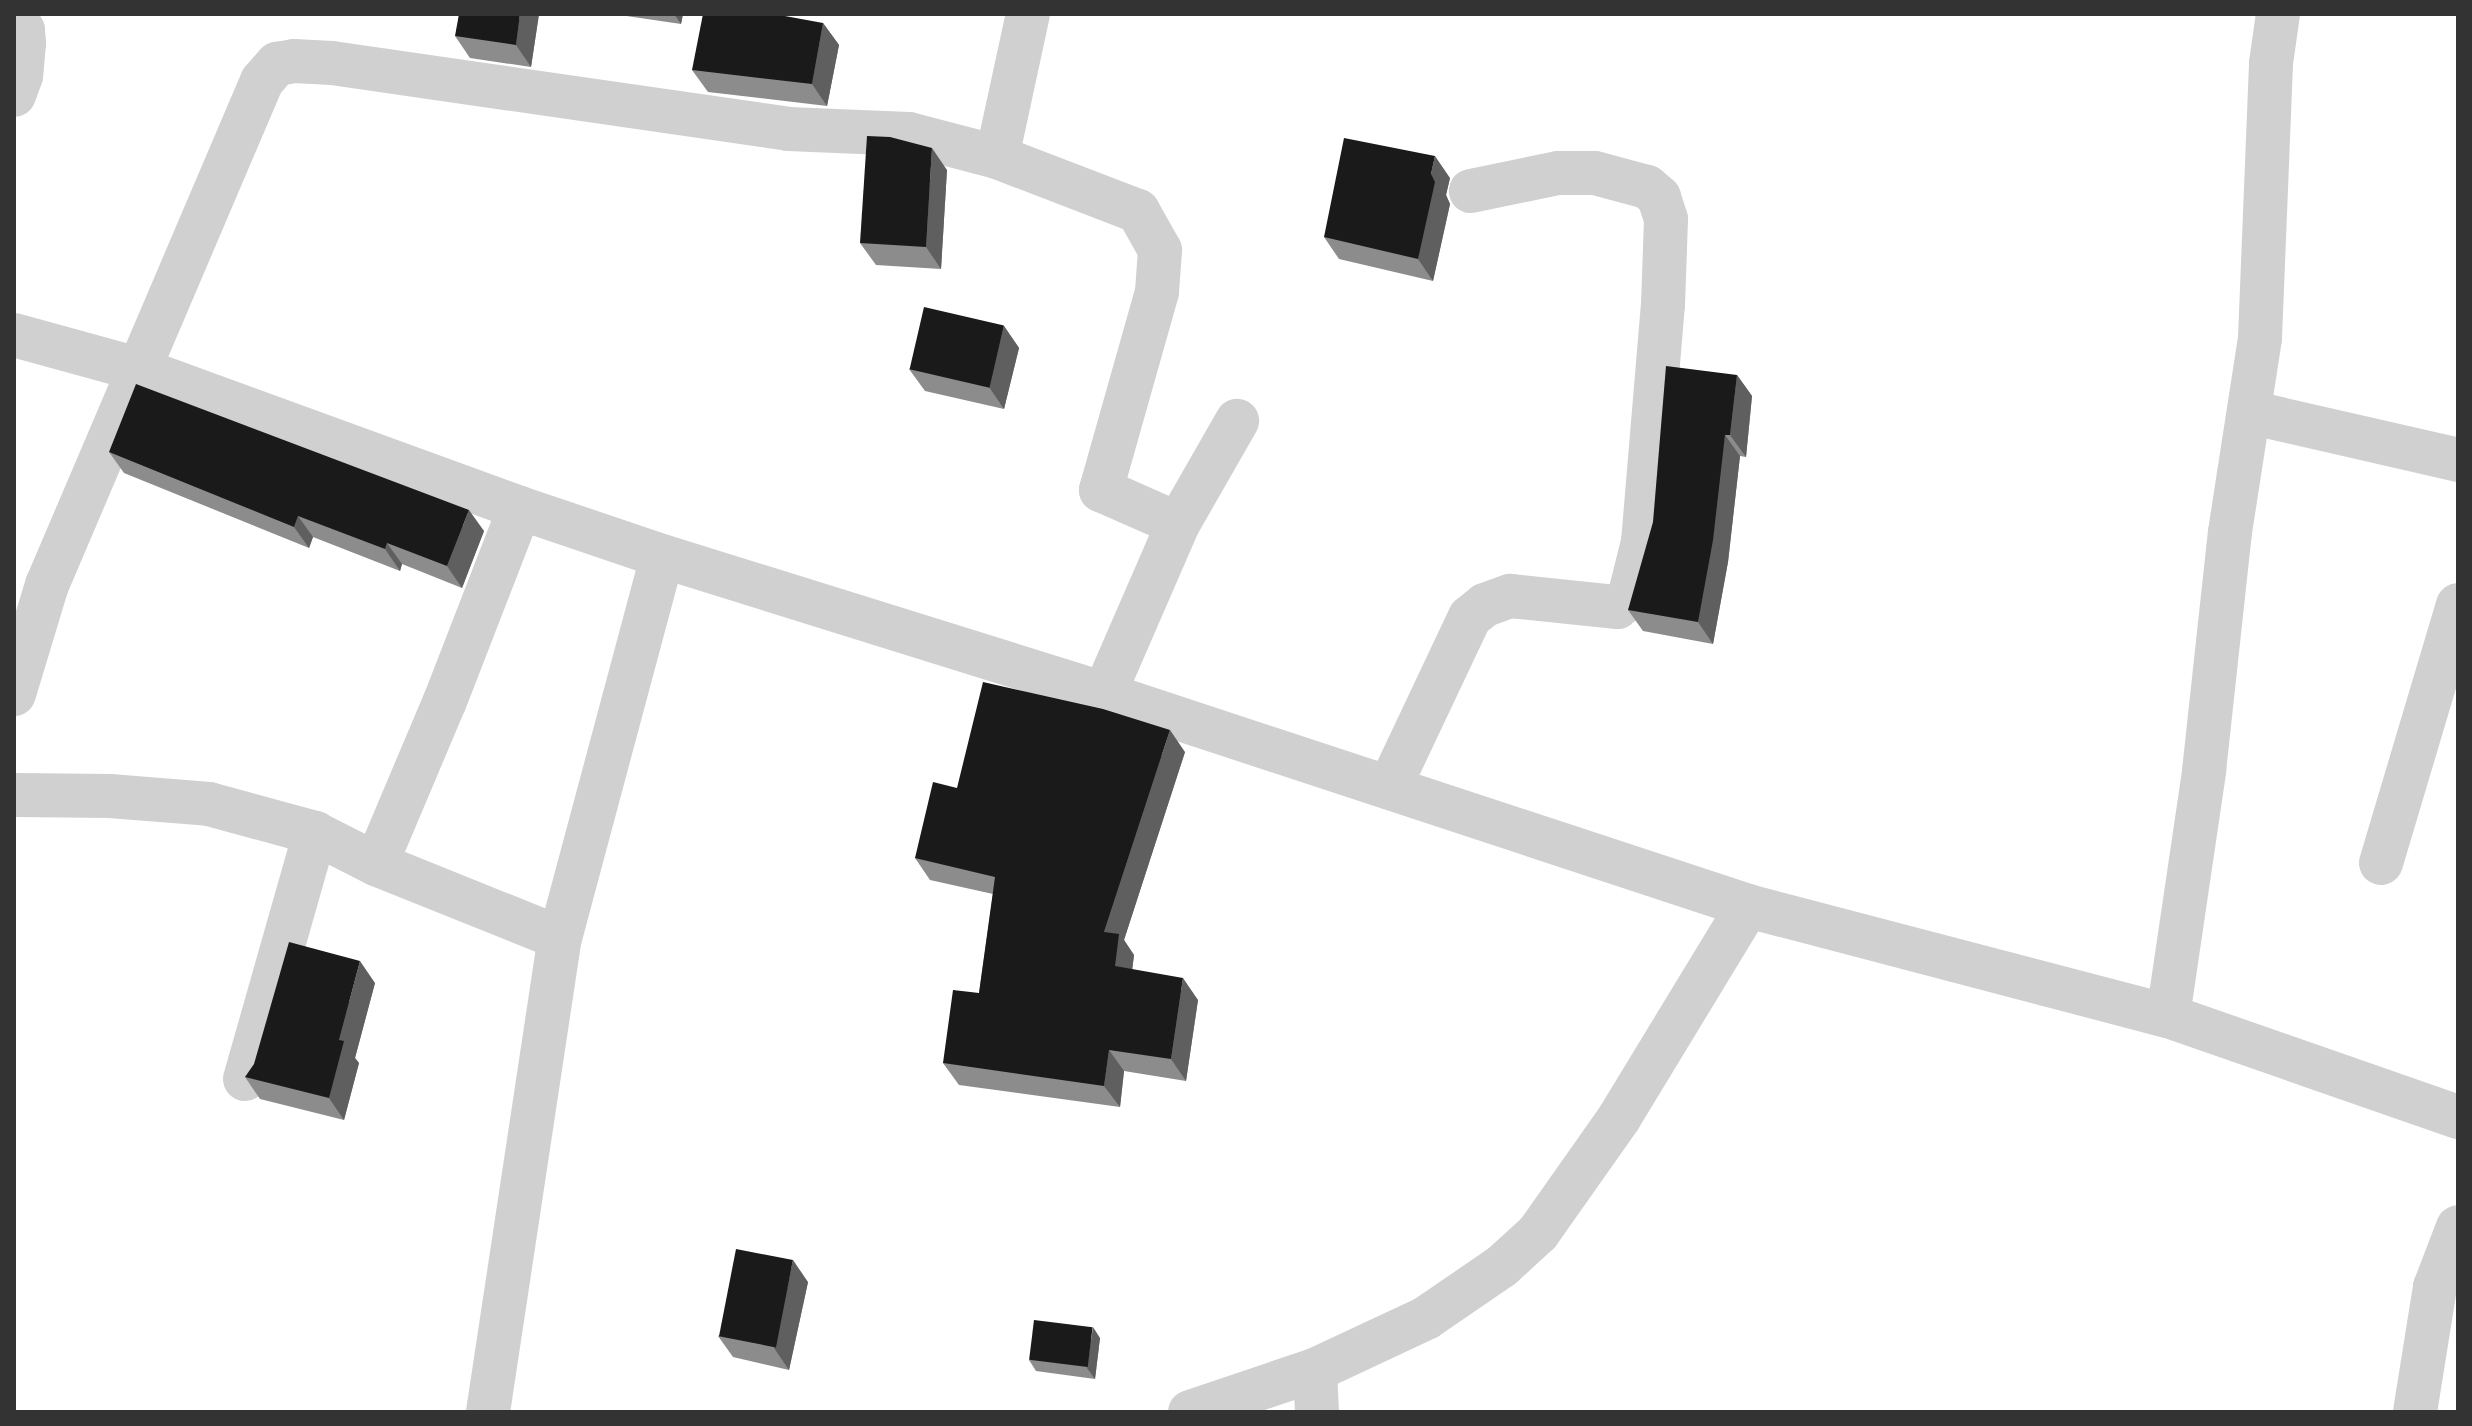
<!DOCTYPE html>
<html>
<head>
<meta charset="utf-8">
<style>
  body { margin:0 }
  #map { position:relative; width:2472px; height:1426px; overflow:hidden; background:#fff; font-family:"IBM Plex Sans",sans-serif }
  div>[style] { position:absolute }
  .street>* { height:44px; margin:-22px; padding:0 22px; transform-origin:22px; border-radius:22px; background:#d0d0d0 }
  .wall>* { inset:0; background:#8c8c8c }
  .shaded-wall>* { inset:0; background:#5f5f5f }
  .building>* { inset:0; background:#1a1a1a; transform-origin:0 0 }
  span { translate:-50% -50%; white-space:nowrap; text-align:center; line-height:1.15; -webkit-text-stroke:8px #fff; paint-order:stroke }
  .frame { position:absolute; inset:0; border:16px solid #333; pointer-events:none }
</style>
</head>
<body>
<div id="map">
  <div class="street">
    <div style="left:14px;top:22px;width:12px;rotate:42deg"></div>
    <div style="left:23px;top:30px;width:13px;rotate:86deg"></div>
    <div style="left:24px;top:43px;width:33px;rotate:95deg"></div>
    <div style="left:21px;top:76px;width:20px;rotate:110deg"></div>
    <div style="left:997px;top:157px;width:146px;rotate:-77.8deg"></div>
    <div style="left:14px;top:335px;width:132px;rotate:15.4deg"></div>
    <div style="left:141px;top:370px;width:403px;rotate:20deg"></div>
    <div style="left:520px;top:508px;width:150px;rotate:18.7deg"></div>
    <div style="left:662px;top:556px;width:463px;rotate:17.3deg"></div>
    <div style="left:1104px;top:694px;width:678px;rotate:18.22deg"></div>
    <div style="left:1748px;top:906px;width:434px;rotate:14.7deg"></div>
    <div style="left:2168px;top:1016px;width:307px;rotate:19.2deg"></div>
    <div style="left:2249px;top:412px;width:214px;rotate:12.9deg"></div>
    <div style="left:1178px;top:524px;width:119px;rotate:-60.2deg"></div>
    <div style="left:14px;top:694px;width:114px;rotate:-73.2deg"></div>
    <div style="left:47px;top:585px;width:548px;rotate:-66.9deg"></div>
    <div style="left:262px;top:81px;width:23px;rotate:-49deg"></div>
    <div style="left:277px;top:64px;width:17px;rotate:-10deg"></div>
    <div style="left:294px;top:61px;width:38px;rotate:3deg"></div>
    <div style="left:332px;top:63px;width:461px;rotate:8.2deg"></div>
    <div style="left:788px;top:129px;width:121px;rotate:2.4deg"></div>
    <div style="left:909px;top:134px;width:91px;rotate:14.6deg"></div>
    <div style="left:997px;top:157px;width:151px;rotate:21deg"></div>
    <div style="left:1138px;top:211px;width:45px;rotate:60.6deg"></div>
    <div style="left:1160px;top:250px;width:42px;rotate:94.1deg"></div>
    <div style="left:1157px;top:292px;width:206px;rotate:105.8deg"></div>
    <div style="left:1101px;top:490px;width:84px;rotate:23.8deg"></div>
    <div style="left:1178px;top:524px;width:185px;rotate:113.5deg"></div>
    <div style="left:1390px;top:786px;width:187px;rotate:-64.7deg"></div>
    <div style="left:1470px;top:617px;width:19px;rotate:-39deg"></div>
    <div style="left:1485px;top:605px;width:27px;rotate:-20deg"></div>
    <div style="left:1510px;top:596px;width:108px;rotate:5.9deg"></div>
    <div style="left:1617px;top:607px;width:15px;rotate:-37deg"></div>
    <div style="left:1629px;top:598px;width:58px;rotate:-76deg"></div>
    <div style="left:1643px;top:542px;width:238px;rotate:-85.2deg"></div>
    <div style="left:1663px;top:305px;width:86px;rotate:-88deg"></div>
    <div style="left:1666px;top:219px;width:23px;rotate:-108deg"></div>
    <div style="left:1659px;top:197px;width:16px;rotate:-140deg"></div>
    <div style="left:1647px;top:187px;width:54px;rotate:-164.9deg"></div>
    <div style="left:1595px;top:173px;width:37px;rotate:180deg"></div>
    <div style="left:1558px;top:173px;width:89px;rotate:168.3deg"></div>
    <div style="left:14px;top:795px;width:96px;rotate:0.6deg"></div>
    <div style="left:110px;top:796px;width:99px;rotate:4.6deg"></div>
    <div style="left:209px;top:804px;width:110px;rotate:15.3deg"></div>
    <div style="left:315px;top:833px;width:68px;rotate:26.9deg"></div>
    <div style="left:376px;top:864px;width:198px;rotate:21.9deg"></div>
    <div style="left:2381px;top:863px;width:269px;rotate:-73.4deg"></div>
    <div style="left:376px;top:864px;width:177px;rotate:-67.1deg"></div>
    <div style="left:445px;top:701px;width:207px;rotate:-68.8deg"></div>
    <div style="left:2168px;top:1016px;width:248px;rotate:-81.6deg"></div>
    <div style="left:2204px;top:771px;width:240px;rotate:-83.8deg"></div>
    <div style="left:2230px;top:532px;width:196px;rotate:-81.2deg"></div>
    <div style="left:2260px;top:338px;width:275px;rotate:-87.7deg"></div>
    <div style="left:2271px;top:63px;width:49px;rotate:-81.9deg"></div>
    <div style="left:245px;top:1079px;width:256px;rotate:-74.1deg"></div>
    <div style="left:1315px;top:1370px;width:42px;rotate:87.3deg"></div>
    <div style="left:488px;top:1412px;width:479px;rotate:-81.4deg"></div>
    <div style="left:560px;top:938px;width:395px;rotate:-75deg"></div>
    <div style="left:1190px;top:1412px;width:132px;rotate:-18.6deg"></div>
    <div style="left:1315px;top:1370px;width:123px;rotate:-25.1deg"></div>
    <div style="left:1426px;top:1318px;width:92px;rotate:-34.4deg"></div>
    <div style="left:1502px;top:1266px;width:49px;rotate:-42.5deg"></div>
    <div style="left:1538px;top:1233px;width:141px;rotate:-54.8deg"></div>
    <div style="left:1619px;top:1118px;width:248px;rotate:-58.7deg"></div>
    <div style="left:2415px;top:1412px;width:127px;rotate:-80.9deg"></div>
    <div style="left:2435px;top:1287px;width:64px;rotate:-69deg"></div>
  </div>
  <div class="wall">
    <div style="clip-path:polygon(539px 14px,531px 67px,470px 58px,455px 36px)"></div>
    <div style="clip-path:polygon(613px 14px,683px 14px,681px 24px)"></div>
    <div style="clip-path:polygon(823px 23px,839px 45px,827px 106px,708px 92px,692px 70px)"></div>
    <div style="clip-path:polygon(947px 170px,941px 269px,876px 265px,860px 243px)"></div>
    <div style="clip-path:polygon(1450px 178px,1446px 195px,1450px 204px,1433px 281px,1339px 259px,1324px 237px)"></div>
    <div style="clip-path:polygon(1004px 326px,1019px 348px,1004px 409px,925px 391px,909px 369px)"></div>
    <div style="clip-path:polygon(1737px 375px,1752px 396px,1746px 457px,1740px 456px,1728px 562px,1713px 644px,1643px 631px,1628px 610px)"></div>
    <div style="clip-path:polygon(109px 452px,484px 531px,462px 588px,402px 564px,400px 571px,313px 537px,309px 548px,124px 473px)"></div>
    <div style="clip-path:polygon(1185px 752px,1124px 940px,1134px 955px,1132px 970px,1198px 1000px,1186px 1081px,1124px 1071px,1120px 1107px,959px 1085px,943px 1063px,979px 993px,993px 894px,930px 880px,915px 858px,957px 788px)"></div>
    <div style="clip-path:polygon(375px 983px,355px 1058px,359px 1063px,344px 1120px,260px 1099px,245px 1077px)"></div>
    <div style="clip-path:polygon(808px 1282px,789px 1370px,733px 1357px,718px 1336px)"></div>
    <div style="clip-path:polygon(1100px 1338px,1095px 1379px,1036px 1371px,1029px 1360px)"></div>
  </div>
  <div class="shaded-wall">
    <div style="clip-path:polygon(520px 14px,539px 14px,531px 67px,516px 45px)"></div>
    <div style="clip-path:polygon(674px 14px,683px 14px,681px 24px)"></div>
    <div style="clip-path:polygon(823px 23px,839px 45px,827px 106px,812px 84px)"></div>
    <div style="clip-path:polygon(932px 148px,947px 170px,941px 269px,926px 247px)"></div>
    <div style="clip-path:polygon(1435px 156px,1450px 178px,1446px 195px,1450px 204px,1433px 281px,1418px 259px,1431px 174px)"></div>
    <div style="clip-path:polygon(1004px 326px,1019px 348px,1004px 409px,989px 387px)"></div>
    <div style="clip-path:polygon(1737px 375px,1752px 396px,1746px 457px,1730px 435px)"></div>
    <div style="clip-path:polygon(1725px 435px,1740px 456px,1728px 562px,1713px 644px,1698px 622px)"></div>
    <div style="clip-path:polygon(469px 510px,484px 531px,462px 588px,447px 566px)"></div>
    <div style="clip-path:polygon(298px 516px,313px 537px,309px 548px,294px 527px)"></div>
    <div style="clip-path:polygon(387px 543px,402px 564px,400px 571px,385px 549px)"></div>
    <div style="clip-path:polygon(1170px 730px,1185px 752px,1124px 940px,1134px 955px,1130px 988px,1115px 966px,1104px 932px)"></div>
    <div style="clip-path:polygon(360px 961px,375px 983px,355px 1058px,359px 1063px,344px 1120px,329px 1098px,339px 1040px)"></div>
    <div style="clip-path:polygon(1183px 978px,1198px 1000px,1186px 1081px,1171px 1059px)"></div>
    <div style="clip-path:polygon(1109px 1050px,1124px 1071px,1120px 1107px,1104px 1086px)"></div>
    <div style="clip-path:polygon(793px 1260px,808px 1282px,789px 1370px,774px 1348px)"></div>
    <div style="clip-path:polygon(1093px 1327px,1100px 1338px,1095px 1379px,1087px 1368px)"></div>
  </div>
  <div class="building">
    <div style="clip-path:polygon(459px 14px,520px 14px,516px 45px,455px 36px)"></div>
    <div style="clip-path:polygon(703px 14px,774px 14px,823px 23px,812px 84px,692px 70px)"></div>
    <div style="clip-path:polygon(867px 136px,890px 137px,932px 148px,926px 247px,860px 243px)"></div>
    <div style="clip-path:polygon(1344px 138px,1435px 156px,1431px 174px,1435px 182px,1418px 259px,1324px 237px)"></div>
    <div style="left:924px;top:307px;width:82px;height:64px;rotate:13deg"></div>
    <div style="clip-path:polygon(1666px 366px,1737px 375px,1730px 435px,1725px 435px,1713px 540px,1698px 622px,1628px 610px,1653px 522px)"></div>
    <div style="clip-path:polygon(136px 384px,469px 510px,447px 566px,387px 543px,385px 549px,298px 516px,294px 527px,109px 452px)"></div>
    <div style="clip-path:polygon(983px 682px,1103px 709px,1170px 730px,1104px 932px,1119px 934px,1115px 966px,1183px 978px,1171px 1059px,1109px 1050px,1104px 1086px,943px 1063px,953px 990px,979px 993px,995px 877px,915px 858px,933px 782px,957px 788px)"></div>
    <div style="clip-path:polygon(289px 942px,360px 961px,339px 1040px,344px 1041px,329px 1098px,245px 1077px,254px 1064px)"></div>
    <div style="left:736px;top:1249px;width:58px;height:89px;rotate:11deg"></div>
    <div style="left:1034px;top:1320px;width:59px;height:40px;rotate:7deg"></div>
  </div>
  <div class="frame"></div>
</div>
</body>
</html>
